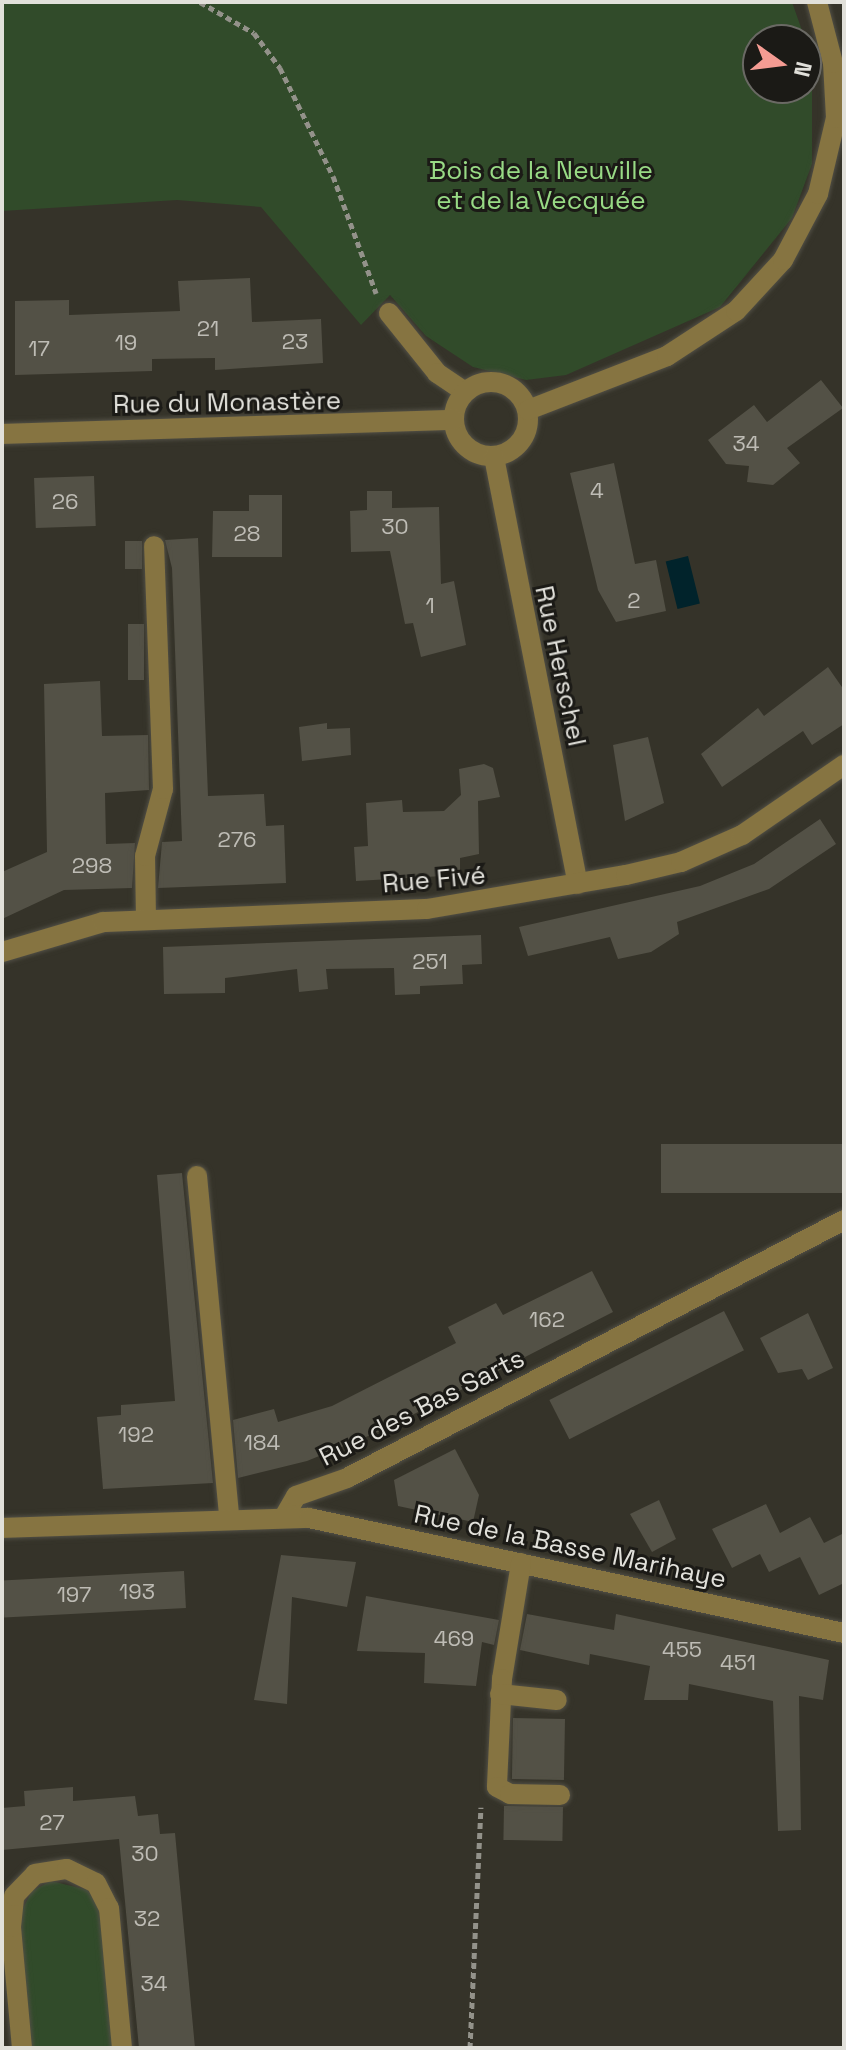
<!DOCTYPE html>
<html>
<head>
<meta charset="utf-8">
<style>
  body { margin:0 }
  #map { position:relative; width:846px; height:2050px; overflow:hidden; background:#353329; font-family:"Space Grotesk",sans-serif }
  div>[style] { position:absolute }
  .green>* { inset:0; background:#314b2a }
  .water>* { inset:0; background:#01232b; transform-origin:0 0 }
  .building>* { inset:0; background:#535146; transform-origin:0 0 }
  .path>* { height:5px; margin-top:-2.5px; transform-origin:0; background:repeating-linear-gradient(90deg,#93928a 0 6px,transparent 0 10px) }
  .roads { filter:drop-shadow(0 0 2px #514f45) drop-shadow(0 0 2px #514f45) }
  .minor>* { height:20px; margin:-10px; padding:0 10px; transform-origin:10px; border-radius:10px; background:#867441 }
  .minor>.ring { margin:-10px; padding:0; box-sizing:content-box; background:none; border:20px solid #867441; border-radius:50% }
  span { translate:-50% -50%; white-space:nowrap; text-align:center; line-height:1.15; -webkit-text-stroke:6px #1b1a16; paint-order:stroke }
  .number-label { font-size:22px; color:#bebcb5 }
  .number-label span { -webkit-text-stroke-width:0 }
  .park-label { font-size:26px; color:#98da85 }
  .street-label { font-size:26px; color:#e1e0da }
  .frame { position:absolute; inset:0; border:4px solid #e1e0da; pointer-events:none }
  .north { position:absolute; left:742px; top:24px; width:80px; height:80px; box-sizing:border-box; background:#1b1a16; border:2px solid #6a6964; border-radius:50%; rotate:104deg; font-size:22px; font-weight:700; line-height:32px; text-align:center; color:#e1e0da }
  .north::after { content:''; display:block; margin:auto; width:28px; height:36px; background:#f59c93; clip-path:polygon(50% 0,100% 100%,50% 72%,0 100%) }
</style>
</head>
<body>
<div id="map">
  <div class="green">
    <div style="clip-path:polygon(evenodd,2px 2px,792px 2px,812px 59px,812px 164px,792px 218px,720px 307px,566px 375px,526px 380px,473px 367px,426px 336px,390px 295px,361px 325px,261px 207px,177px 200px,2px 211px,2px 2px,758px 40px,806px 40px,806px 88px,758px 88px,758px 40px)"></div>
    <div style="clip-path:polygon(51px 1881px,88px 1890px,101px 1913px,114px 2048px,30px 2048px,19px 1916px,32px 1891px)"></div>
  </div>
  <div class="water">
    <div style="left:688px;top:556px;width:49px;height:23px;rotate:76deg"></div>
  </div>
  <div class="building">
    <div style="clip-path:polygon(250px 278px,252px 322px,321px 319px,323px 363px,215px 370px,215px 358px,152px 359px,152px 371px,15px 375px,15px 301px,69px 300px,69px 315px,180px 311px,178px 281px)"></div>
    <div style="clip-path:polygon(821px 380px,843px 408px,787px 448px,800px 463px,773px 485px,747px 482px,749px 466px,726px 464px,708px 440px,754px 405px,767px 422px)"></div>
    <div style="clip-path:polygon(614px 463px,635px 564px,656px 560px,666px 611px,616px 622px,598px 590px,570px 473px)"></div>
    <div style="left:94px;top:476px;width:50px;height:60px;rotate:88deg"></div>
    <div style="clip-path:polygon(367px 491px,392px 491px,392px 508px,439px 507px,441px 584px,454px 581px,466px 645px,421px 657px,413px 623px,405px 624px,390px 551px,351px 552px,350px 511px,367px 510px)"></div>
    <div style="clip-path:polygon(249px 495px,282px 495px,282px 557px,212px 557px,213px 511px,249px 511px)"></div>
    <div style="clip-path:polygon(198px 538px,208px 796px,264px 794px,266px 826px,284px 825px,286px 883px,158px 888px,162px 842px,182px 841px,172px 568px,165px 540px)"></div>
    <div style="left:125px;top:541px;width:17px;height:28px"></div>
    <div style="left:128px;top:624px;width:16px;height:56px"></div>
    <div style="clip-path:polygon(828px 667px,844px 690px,844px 724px,812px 745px,803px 731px,722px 787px,701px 754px,758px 708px,764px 716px)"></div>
    <div style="clip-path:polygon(100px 681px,102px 736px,148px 735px,149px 790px,105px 793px,106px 844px,135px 843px,132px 888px,64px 890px,2px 919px,2px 872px,47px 852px,44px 684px)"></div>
    <div style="clip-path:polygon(327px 723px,327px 729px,350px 728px,351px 755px,302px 761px,299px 727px)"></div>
    <div style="clip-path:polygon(648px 737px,664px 803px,625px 821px,613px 745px)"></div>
    <div style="clip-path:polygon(484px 764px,493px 768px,500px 797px,478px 801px,479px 854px,460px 858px,460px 875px,356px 881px,354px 847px,368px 846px,366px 803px,402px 800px,403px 812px,444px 811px,461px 795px,459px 769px)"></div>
    <div style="clip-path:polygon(820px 819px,836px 844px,769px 889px,677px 922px,679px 934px,651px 952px,618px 959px,610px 937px,528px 956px,519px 927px,700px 886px,754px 864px)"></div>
    <div style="clip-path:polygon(481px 935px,482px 964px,462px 965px,463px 984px,420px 986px,420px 994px,395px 995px,394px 968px,326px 969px,328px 989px,299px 992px,297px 969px,225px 978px,225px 993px,164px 994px,163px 947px)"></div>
    <div style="left:844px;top:1144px;width:49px;height:183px;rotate:90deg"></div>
    <div style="clip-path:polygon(182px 1173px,213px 1483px,103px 1489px,97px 1417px,121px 1415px,121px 1405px,175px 1401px,157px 1175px)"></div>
    <div style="clip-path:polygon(592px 1271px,613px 1312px,383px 1430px,307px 1461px,238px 1478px,233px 1420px,274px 1409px,278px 1422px,332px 1406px,456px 1343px,448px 1327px,496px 1303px,503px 1315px)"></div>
    <div style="left:724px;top:1311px;width:44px;height:196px;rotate:63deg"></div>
    <div style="clip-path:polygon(808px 1313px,833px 1368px,808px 1380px,802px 1369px,778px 1373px,760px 1338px)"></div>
    <div style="clip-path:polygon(455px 1449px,479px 1495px,473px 1522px,398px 1506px,394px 1480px)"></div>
    <div style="clip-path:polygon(659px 1500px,676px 1539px,652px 1552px,630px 1514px)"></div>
    <div style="clip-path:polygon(766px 1504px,780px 1533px,810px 1517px,824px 1543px,844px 1533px,842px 1584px,819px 1595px,800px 1557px,769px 1572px,760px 1554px,732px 1568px,712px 1529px)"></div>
    <div style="clip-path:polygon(281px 1555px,356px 1562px,347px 1607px,292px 1597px,287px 1704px,254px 1700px)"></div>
    <div style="left:184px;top:1571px;width:37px;height:182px;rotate:87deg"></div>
    <div style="clip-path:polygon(366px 1596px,499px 1620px,494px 1645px,482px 1642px,476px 1686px,424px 1683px,425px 1653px,357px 1651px)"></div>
    <div style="clip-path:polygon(527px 1614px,614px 1630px,616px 1614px,829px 1660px,823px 1700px,799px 1696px,801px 1830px,778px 1831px,773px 1701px,689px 1684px,688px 1700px,644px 1700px,650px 1666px,590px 1654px,589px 1665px,520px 1650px)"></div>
    <div style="left:513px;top:1718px;width:52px;height:61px;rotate:1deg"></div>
    <div style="clip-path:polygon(73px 1787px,73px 1801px,135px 1796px,138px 1816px,158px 1814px,160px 1834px,175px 1833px,195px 2048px,139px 2048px,119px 1839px,2px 1850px,2px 1808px,25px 1806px,24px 1791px)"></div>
    <div style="left:504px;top:1806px;width:59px;height:34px;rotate:1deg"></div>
  </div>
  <div class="path">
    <div style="left:200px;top:2px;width:62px;rotate:29.9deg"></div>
    <div style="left:254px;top:33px;width:44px;rotate:53.4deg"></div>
    <div style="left:280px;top:68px;width:120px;rotate:63.9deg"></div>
    <div style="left:333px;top:176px;width:125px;rotate:69.8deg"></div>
    <div style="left:470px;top:2048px;width:241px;rotate:-87.4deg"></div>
  </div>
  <div class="roads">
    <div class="minor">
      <div style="left:389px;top:313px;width:77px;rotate:51.3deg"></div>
      <div style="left:437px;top:373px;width:34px;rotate:34deg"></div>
      <div class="ring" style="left:454px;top:382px;width:54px;height:54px"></div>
      <div style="left:528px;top:410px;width:149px;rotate:-21.2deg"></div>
      <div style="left:667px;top:356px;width:82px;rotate:-33.1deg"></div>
      <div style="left:736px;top:311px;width:69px;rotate:-47.3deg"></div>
      <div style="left:783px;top:260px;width:75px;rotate:-62.1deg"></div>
      <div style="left:818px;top:194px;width:78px;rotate:-76.7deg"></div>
      <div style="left:836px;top:118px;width:55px;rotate:-93.1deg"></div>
      <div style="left:833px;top:63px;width:63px;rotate:-104.7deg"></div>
      <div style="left:2px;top:434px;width:452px;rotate:-1.8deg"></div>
      <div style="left:494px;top:457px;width:435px;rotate:78.9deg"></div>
      <div style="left:146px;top:919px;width:63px;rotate:-90.9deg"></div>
      <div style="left:145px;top:856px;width:69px;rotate:-75deg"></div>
      <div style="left:163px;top:789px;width:243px;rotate:-92.1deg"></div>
      <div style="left:2px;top:952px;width:105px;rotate:-16.5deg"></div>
      <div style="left:103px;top:922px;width:324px;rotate:-2.3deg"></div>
      <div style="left:427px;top:909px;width:202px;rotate:-9.7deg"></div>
      <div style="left:626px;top:875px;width:57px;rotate:-13.3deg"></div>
      <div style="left:681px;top:862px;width:67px;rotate:-23.9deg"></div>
      <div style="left:742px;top:835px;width:124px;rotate:-34.5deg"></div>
      <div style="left:197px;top:1176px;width:342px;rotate:84.6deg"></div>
      <div style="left:284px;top:1517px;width:24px;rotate:-60deg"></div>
      <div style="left:296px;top:1496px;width:54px;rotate:-19.4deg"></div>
      <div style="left:347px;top:1478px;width:560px;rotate:-27.43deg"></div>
      <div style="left:2px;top:1528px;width:307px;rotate:-1.9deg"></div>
      <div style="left:309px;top:1518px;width:547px;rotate:12.13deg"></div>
      <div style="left:521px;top:1563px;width:118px;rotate:99.3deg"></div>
      <div style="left:502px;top:1679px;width:108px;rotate:92.7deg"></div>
      <div style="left:497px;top:1787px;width:15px;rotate:28deg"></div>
      <div style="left:510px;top:1794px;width:50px;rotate:1.1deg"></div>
      <div style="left:500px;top:1694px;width:57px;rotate:6deg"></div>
      <div style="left:22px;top:2048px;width:121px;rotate:-95.2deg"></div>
      <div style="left:11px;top:1927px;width:31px;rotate:-84deg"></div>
      <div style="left:14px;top:1896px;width:30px;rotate:-46deg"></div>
      <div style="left:35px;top:1874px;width:32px;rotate:-9deg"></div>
      <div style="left:67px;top:1869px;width:32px;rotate:26deg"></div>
      <div style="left:96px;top:1883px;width:28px;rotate:63deg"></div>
      <div style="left:109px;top:1908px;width:141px;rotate:84.7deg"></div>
    </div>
  </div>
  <div class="number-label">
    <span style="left:208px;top:329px">21</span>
    <span style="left:295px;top:342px">23</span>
    <span style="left:126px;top:343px">19</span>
    <span style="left:39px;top:349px">17</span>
    <span style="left:746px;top:444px">34</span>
    <span style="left:597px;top:491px">4</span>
    <span style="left:65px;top:502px">26</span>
    <span style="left:395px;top:527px">30</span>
    <span style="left:247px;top:534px">28</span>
    <span style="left:634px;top:601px">2</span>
    <span style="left:430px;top:606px">1</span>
    <span style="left:237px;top:840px">276</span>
    <span style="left:92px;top:866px">298</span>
    <span style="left:430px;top:962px">251</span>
    <span style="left:547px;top:1320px">162</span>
    <span style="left:136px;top:1435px">192</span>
    <span style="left:262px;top:1443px">184</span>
    <span style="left:137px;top:1592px">193</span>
    <span style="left:74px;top:1595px">197</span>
    <span style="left:454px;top:1639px">469</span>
    <span style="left:682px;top:1650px">455</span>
    <span style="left:738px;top:1663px">451</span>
    <span style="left:52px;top:1823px">27</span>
    <span style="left:145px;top:1854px">30</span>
    <span style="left:147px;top:1919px">32</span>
    <span style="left:154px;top:1984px">34</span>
  </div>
  <div class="park-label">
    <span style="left:541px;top:186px">Bois de la Neuville<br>et de la Vecquée</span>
  </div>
  <div class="street-label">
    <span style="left:227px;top:403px;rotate:-1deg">Rue du Monastère</span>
    <span style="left:560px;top:666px;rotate:78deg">Rue Herschel</span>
    <span style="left:434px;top:880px;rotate:-5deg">Rue Fivé</span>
    <span style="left:422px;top:1408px;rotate:-27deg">Rue des Bas Sarts</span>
    <span style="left:570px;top:1547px;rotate:12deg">Rue de la Basse Marihaye</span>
  </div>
  <div class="frame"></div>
  <div class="north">N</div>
</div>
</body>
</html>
